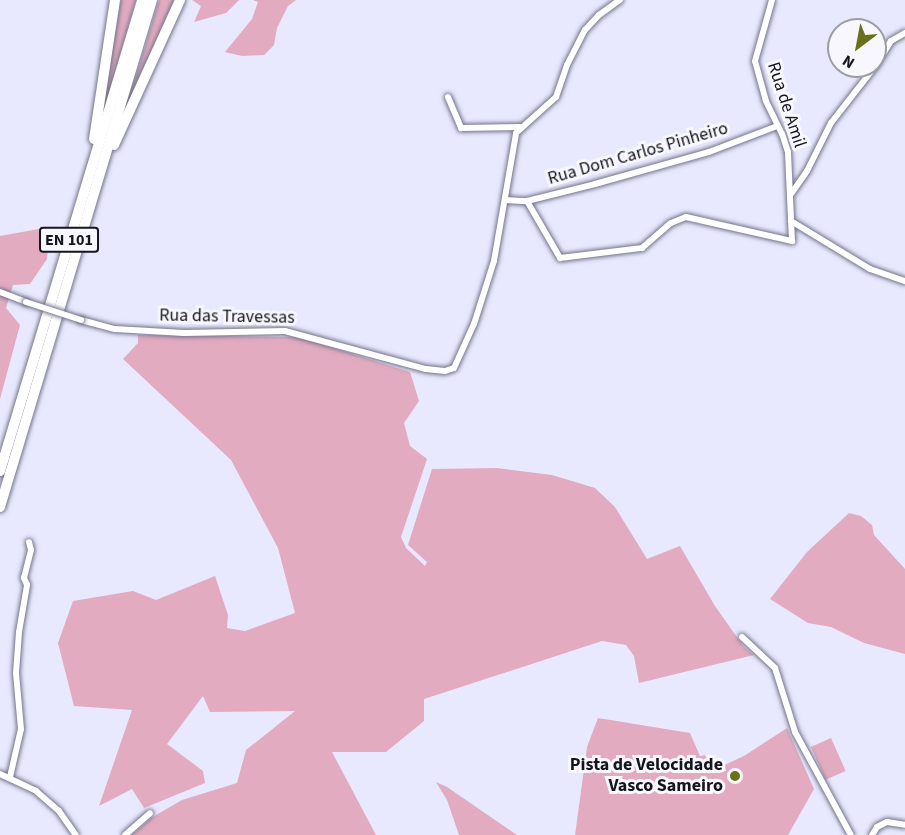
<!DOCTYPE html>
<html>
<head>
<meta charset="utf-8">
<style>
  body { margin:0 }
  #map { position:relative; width:905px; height:835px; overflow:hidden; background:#e8e9fe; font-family:"Source Sans 3",sans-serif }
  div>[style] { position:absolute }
  .green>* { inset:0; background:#e2abc0; transform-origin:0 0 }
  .roads { filter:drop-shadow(0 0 2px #73738a) drop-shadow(0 0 2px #73738a) }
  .street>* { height:6px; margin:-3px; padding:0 3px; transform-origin:3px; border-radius:3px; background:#fff }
  .highway>* { height:10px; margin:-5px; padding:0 5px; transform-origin:5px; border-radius:5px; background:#fff }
  .bridges { filter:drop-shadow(0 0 2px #73738a) drop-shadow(0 0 2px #73738a) }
  .street-bridge>* { height:6px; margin:-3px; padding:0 3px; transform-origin:3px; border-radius:3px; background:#fff }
  .dots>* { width:16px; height:16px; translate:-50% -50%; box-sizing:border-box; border:3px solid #f7f7fd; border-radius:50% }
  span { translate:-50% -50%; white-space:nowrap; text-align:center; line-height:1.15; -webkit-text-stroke:6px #f7f7fd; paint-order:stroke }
  .shield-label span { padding:2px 4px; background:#f7f7fd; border:2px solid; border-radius:4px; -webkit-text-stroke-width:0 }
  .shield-label { font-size:16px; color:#15151e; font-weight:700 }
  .street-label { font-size:18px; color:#15151e }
  .poi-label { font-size:18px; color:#15151e; font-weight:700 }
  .right { translate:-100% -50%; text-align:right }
  .north { position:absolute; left:827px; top:18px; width:60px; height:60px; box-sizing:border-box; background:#f7f7fd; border:2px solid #9d9da4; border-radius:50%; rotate:212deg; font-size:16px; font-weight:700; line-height:24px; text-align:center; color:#15151e }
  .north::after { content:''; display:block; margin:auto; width:21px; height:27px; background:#697118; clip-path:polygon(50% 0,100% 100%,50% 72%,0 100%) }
</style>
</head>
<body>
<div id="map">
  <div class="green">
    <div style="clip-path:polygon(121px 0,136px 0,102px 115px,105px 87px)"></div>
    <div style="clip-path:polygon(159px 0,175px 0,123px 120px)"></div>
    <div style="clip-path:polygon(192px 0,239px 0,226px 13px,194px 22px,201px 6px)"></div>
    <div style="clip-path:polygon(253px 0,296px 0,288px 6px,277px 28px,274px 45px,264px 55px,242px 56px,225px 52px,252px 19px,258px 2px)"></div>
    <div style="clip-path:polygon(50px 227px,47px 259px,30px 284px,13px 285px,6px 308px,20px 325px,0 399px,0 236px)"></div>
    <div style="clip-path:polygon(138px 335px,298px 337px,410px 372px,419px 401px,404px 423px,410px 446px,427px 459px,401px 537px,406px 548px,425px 566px,427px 562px,408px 545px,432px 469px,497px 468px,552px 475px,595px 488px,615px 507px,647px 559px,680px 546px,715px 606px,744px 647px,754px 655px,639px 683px,634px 656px,626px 645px,602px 641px,424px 699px,424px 721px,386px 752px,332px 752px,376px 835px,132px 835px,151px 818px,182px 800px,237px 783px,246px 750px,295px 711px,210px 712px,203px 696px,167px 744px,203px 771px,205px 783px,144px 808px,132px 789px,99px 806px,132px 710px,74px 706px,58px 643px,73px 601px,133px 591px,156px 600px,215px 576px,228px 615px,227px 628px,245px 631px,295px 613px,278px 548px,231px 460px,123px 359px,138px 343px)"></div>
    <div style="clip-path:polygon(849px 513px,861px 516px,872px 525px,874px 535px,905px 569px,905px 654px,864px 643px,831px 627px,808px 623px,770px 599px,807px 552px)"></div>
    <div style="clip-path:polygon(598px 718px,690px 733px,700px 756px,705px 755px,713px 770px,744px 756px,787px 728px,814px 789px,788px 835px,575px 835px,587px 747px)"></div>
    <div style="left:831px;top:738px;width:36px;height:22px;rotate:66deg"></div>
    <div style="clip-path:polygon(436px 782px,447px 787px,517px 835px,459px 835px,447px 800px)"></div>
  </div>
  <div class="roads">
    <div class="street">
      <div style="left:448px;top:97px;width:34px;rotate:67deg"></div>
      <div style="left:461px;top:128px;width:59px;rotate:-1deg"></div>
      <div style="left:791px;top:194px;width:28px;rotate:-55deg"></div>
      <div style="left:807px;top:171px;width:54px;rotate:-63.4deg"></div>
      <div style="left:831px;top:123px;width:75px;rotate:-52.1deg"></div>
      <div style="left:877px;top:64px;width:27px;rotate:-59deg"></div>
      <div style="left:891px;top:41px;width:16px;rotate:-30deg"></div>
      <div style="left:505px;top:200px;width:22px;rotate:3deg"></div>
      <div style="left:527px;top:201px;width:70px;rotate:-14deg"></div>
      <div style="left:595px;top:184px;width:118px;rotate:-15.7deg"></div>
      <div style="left:709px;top:152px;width:73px;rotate:-20.9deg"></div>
      <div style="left:527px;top:201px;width:66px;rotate:59.9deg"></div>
      <div style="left:560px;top:258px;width:83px;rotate:-7deg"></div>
      <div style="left:642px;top:248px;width:38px;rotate:-41deg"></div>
      <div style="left:671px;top:223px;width:16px;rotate:-22deg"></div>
      <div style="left:686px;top:217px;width:109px;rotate:12.8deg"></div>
      <div style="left:792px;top:241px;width:89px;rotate:-92.6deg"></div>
      <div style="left:788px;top:152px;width:19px;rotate:-108deg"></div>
      <div style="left:782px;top:134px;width:37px;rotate:-116deg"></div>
      <div style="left:766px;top:101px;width:41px;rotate:-105.4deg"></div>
      <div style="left:755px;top:61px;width:63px;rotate:-74.4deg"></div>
      <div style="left:791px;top:221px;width:92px;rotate:31.3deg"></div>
      <div style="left:870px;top:269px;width:37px;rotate:19deg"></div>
      <div style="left:0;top:292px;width:28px;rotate:21deg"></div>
      <div style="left:81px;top:320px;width:35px;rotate:15deg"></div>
      <div style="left:115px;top:329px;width:69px;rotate:3.3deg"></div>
      <div style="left:184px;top:333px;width:101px;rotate:-1.1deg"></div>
      <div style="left:285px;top:331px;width:146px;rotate:15.1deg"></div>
      <div style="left:426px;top:369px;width:19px;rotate:6deg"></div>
      <div style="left:445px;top:371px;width:9px;rotate:-18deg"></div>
      <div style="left:454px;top:368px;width:48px;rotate:-65.6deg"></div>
      <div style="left:474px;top:324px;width:66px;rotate:-72.4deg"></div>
      <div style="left:494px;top:261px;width:130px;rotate:-80.2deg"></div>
      <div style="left:516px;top:133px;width:54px;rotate:-42deg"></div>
      <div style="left:556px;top:97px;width:34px;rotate:-71deg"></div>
      <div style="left:567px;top:65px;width:39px;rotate:-63deg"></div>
      <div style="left:585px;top:30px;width:21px;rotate:-47deg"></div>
      <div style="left:599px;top:15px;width:26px;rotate:-36deg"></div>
      <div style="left:742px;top:637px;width:45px;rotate:43.2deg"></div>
      <div style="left:775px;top:668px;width:67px;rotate:72.6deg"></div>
      <div style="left:795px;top:732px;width:117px;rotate:61.5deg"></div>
      <div style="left:0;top:774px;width:40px;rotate:25deg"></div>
      <div style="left:36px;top:791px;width:30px;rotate:41deg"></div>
      <div style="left:59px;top:811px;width:29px;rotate:55deg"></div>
      <div style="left:10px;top:777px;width:49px;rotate:-77.1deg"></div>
      <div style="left:21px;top:729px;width:56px;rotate:-95.1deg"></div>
      <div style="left:16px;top:673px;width:41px;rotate:-85.8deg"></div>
      <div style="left:19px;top:632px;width:48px;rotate:-80.3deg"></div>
      <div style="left:27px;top:585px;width:8px;rotate:-113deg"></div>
      <div style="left:24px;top:578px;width:29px;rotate:-76deg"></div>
      <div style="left:31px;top:550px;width:8px;rotate:-104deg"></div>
      <div style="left:125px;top:835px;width:33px;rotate:-41deg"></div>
      <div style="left:872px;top:835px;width:9px;rotate:-58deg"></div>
      <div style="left:877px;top:827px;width:11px;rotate:-27deg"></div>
      <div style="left:887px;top:822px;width:18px;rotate:9deg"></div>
    </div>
    <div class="highway">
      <div style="left:94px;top:139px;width:141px;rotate:-81.4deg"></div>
      <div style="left:114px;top:145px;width:159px;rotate:-65.5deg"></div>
      <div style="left:0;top:471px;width:492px;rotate:-73.2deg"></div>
      <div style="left:0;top:507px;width:529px;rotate:-73.31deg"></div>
    </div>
  </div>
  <div class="bridges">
    <div class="street-bridge">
      <div style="left:26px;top:302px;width:58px;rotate:18.1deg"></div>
    </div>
  </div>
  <div class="dots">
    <div style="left:735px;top:776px;background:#697118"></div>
  </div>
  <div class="shield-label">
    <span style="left:69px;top:240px">EN 101</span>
  </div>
  <div class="street-label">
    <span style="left:786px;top:105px;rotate:72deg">Rua de Amil</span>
    <span style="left:638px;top:154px;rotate:-16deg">Rua Dom Carlos Pinheiro</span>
    <span style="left:227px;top:317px;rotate:1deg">Rua das Travessas</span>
  </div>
  <div class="poi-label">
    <span class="right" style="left:723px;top:776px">Pista de Velocidade<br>Vasco Sameiro</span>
  </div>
  <div class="north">N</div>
</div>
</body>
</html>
